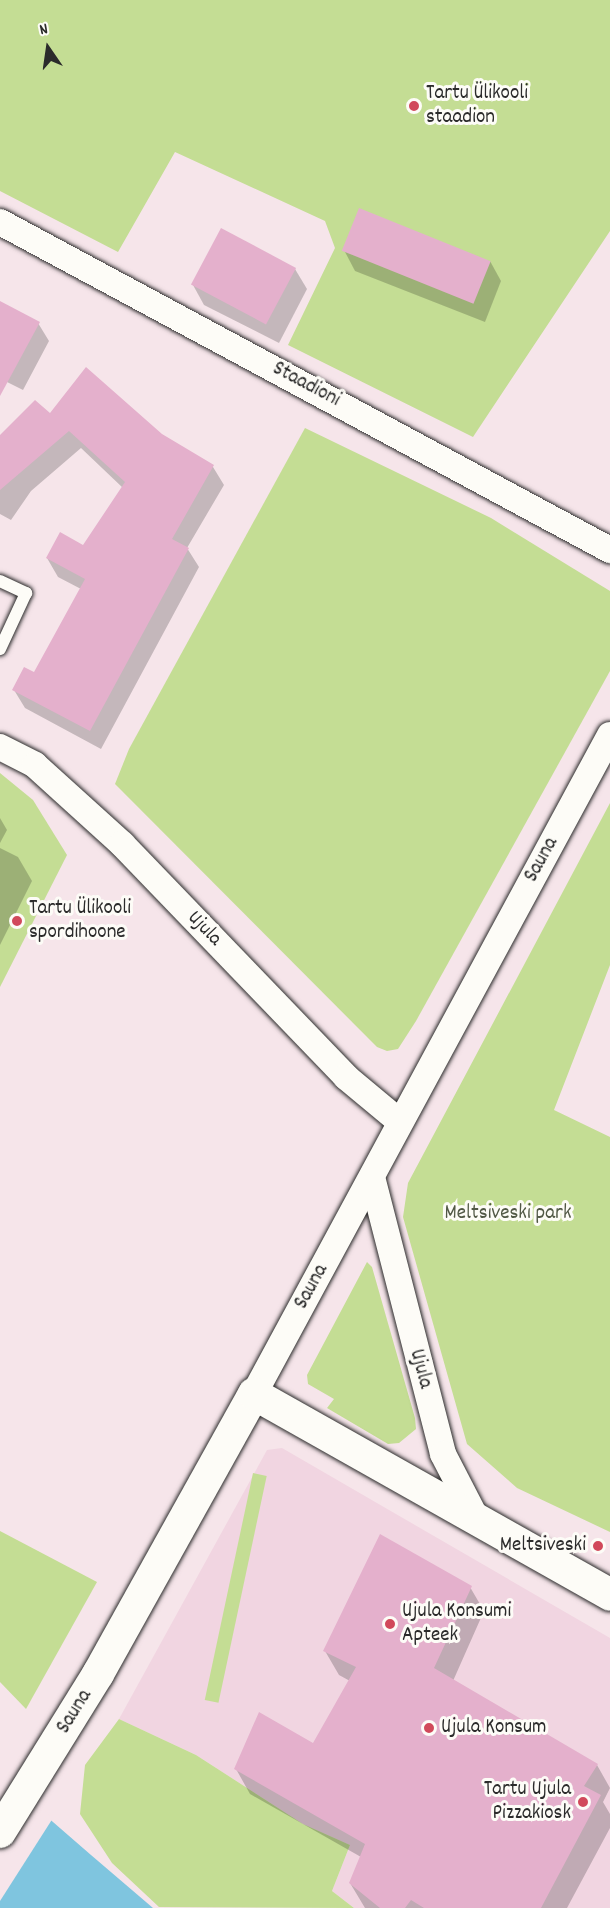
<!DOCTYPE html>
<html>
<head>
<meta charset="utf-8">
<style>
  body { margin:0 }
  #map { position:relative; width:610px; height:1908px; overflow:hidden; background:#f6e5ea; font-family:Dekko,sans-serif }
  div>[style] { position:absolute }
  .built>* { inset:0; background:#f1d5e1 }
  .green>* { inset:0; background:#c4dd94; transform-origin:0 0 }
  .water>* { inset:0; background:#7fc5df }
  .pier>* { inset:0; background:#f6e5ea }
  .shadow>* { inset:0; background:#0003 }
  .building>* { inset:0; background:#e4b0cc; transform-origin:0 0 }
  .roads { filter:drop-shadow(0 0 2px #2b2b2b) drop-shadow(0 0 2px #2b2b2b) }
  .service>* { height:12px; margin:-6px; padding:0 6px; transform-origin:6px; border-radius:6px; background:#fdfcf7 }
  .minor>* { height:26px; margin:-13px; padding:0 13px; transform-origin:13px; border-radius:13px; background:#fdfcf7 }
  .tertiary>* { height:32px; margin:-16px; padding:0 16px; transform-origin:16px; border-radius:16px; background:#fdfcf7 }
  .dots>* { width:16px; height:16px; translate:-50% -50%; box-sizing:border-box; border:3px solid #fdfcf7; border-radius:50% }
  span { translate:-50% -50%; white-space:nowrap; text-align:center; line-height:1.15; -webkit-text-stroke:6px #fdfcf7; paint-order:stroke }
  .poi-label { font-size:21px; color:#2b2b2b }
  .left { translate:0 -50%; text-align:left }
  .right { translate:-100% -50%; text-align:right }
  .street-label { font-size:21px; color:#2b2b2b }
  .park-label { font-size:21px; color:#515845 }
  .north { position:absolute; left:18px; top:18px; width:60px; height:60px; -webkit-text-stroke:4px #fdfcf7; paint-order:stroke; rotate:347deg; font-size:16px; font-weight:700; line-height:24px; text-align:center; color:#2b2b2b }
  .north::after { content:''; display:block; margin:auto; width:21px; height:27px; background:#2b2b2b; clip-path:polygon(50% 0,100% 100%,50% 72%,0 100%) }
</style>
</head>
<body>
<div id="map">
  <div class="built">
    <div style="clip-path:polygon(282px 1448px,610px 1638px,610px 1908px,354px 1908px,332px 1891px,350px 1845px,303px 1824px,196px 1755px,119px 1719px,267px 1450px)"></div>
  </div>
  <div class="green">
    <div style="clip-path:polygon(0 0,610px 0,610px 231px,473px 437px,288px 345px,335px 248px,325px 221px,175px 152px,118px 252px,0 191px)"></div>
    <div style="clip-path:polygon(305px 428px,491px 518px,610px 591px,610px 671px,416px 1021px,398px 1049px,387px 1051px,377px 1047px,115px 784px,129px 749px)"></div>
    <div style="clip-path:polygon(0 773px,33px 800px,67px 855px,0 987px)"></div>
    <div style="clip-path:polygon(610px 803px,610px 965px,554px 1110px,610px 1137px,610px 1532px,517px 1488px,467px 1444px,403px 1217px,408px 1183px)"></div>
    <div style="clip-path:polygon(367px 1262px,372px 1267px,415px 1418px,416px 1429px,399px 1443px,388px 1444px,327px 1408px,334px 1399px,308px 1384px,307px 1375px)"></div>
    <div style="left:253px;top:1473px;width:14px;height:232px;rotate:12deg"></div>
    <div style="clip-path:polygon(0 1531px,97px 1582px,26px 1709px,0 1682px)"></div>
    <div style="clip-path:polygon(119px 1719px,196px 1755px,303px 1824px,350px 1845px,332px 1891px,354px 1908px,159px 1907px,112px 1863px,80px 1814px,85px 1765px)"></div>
  </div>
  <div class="water">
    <div style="clip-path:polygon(0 1776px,91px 1855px,153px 1908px,0 1908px)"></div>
  </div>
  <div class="pier">
    <div style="clip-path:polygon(0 1773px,53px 1818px,0 1901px)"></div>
  </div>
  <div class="shadow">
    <div style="clip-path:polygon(344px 250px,490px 261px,501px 281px,485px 322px,355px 271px)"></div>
    <div style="clip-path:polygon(295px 269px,307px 289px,279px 343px,204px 305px,193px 285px)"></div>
    <div style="clip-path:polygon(0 303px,38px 323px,49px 341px,23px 390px,5px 381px,0 384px)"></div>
    <div style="clip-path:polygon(50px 415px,161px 435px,213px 467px,224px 485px,187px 548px,199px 567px,101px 749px,25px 708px,14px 690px,35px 674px,81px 589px,58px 577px,47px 558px,84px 547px,123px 488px,81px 448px,31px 491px,11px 520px,0 514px,0 437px)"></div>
    <div style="clip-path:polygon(0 818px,7px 830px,0 843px)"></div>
    <div style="clip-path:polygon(0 848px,18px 857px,32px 881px,0 945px)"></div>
    <div style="clip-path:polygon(470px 1587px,484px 1611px,453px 1681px,597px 1765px,610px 1788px,603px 1802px,610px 1814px,610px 1828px,567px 1908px,365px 1908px,350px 1883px,361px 1857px,250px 1794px,236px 1769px,314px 1745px,350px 1681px,339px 1675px,325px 1651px)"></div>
  </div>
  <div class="building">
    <div style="left:359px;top:208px;width:142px;height:46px;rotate:22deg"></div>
    <div style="left:221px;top:228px;width:85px;height:64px;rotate:28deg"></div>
    <div style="clip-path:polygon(0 301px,40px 322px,0 396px)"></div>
    <div style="clip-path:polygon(86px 367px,162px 434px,214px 465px,172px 539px,189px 548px,90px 731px,12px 690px,24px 667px,34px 672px,85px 579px,46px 558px,60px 532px,83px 545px,125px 482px,69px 431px,0 490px,0 435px,35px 400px,50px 413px)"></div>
    <div style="clip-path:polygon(380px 1534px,472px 1586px,434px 1668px,598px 1764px,584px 1786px,601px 1795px,541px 1908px,424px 1908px,411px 1900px,405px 1908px,380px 1908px,349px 1883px,365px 1844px,234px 1769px,259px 1712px,313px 1743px,356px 1667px,323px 1651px)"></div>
  </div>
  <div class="roads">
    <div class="service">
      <div style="left:0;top:581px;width:29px;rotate:25deg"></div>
      <div style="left:26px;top:593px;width:62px;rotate:114.9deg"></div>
    </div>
    <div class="minor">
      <div style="left:0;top:222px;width:693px;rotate:28.27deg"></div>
      <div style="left:0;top:747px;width:39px;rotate:27deg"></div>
      <div style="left:35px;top:765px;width:118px;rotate:42.2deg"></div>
      <div style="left:122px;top:844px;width:323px;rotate:46.1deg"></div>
      <div style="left:346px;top:1077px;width:70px;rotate:39.8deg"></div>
      <div style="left:372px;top:1177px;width:286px;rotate:75.6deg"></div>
      <div style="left:443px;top:1454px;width:74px;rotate:62.7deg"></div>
      <div style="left:254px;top:1394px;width:749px;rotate:-61.62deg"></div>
    </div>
    <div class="tertiary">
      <div style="left:0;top:1832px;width:186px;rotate:-58.2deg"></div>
      <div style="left:98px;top:1674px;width:321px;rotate:-60.9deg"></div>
      <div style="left:254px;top:1394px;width:409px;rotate:29.4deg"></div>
    </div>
  </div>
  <div class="dots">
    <div style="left:414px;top:106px;background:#d1495b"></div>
    <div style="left:17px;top:921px;background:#d1495b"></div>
    <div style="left:598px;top:1546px;background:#d1495b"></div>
    <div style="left:390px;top:1624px;background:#d1495b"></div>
    <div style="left:429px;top:1728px;background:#d1495b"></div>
    <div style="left:583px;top:1802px;background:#d1495b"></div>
  </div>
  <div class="poi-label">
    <span class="left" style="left:426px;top:106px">Tartu Ülikooli<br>staadion</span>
    <span class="left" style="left:29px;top:921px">Tartu Ülikooli<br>spordihoone</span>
    <span class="right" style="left:586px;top:1546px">Meltsiveski</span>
    <span class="left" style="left:402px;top:1624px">Ujula Konsumi<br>Apteek</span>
    <span class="left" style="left:441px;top:1728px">Ujula Konsum</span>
    <span class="right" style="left:571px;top:1802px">Tartu Ujula<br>Pizzakiosk</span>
  </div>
  <div class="street-label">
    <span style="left:306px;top:385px;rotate:28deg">Staadioni</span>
    <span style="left:542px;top:860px;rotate:-61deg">Sauna</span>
    <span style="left:204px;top:929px;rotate:46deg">Ujula</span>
    <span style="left:312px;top:1287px;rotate:-61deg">Sauna</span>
    <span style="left:420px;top:1369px;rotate:75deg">Ujula</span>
    <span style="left:75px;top:1712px;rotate:-58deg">Sauna</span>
  </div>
  <div class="park-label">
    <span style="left:508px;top:1214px">Meltsiveski park</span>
  </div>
  <div class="north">N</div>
</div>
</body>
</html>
